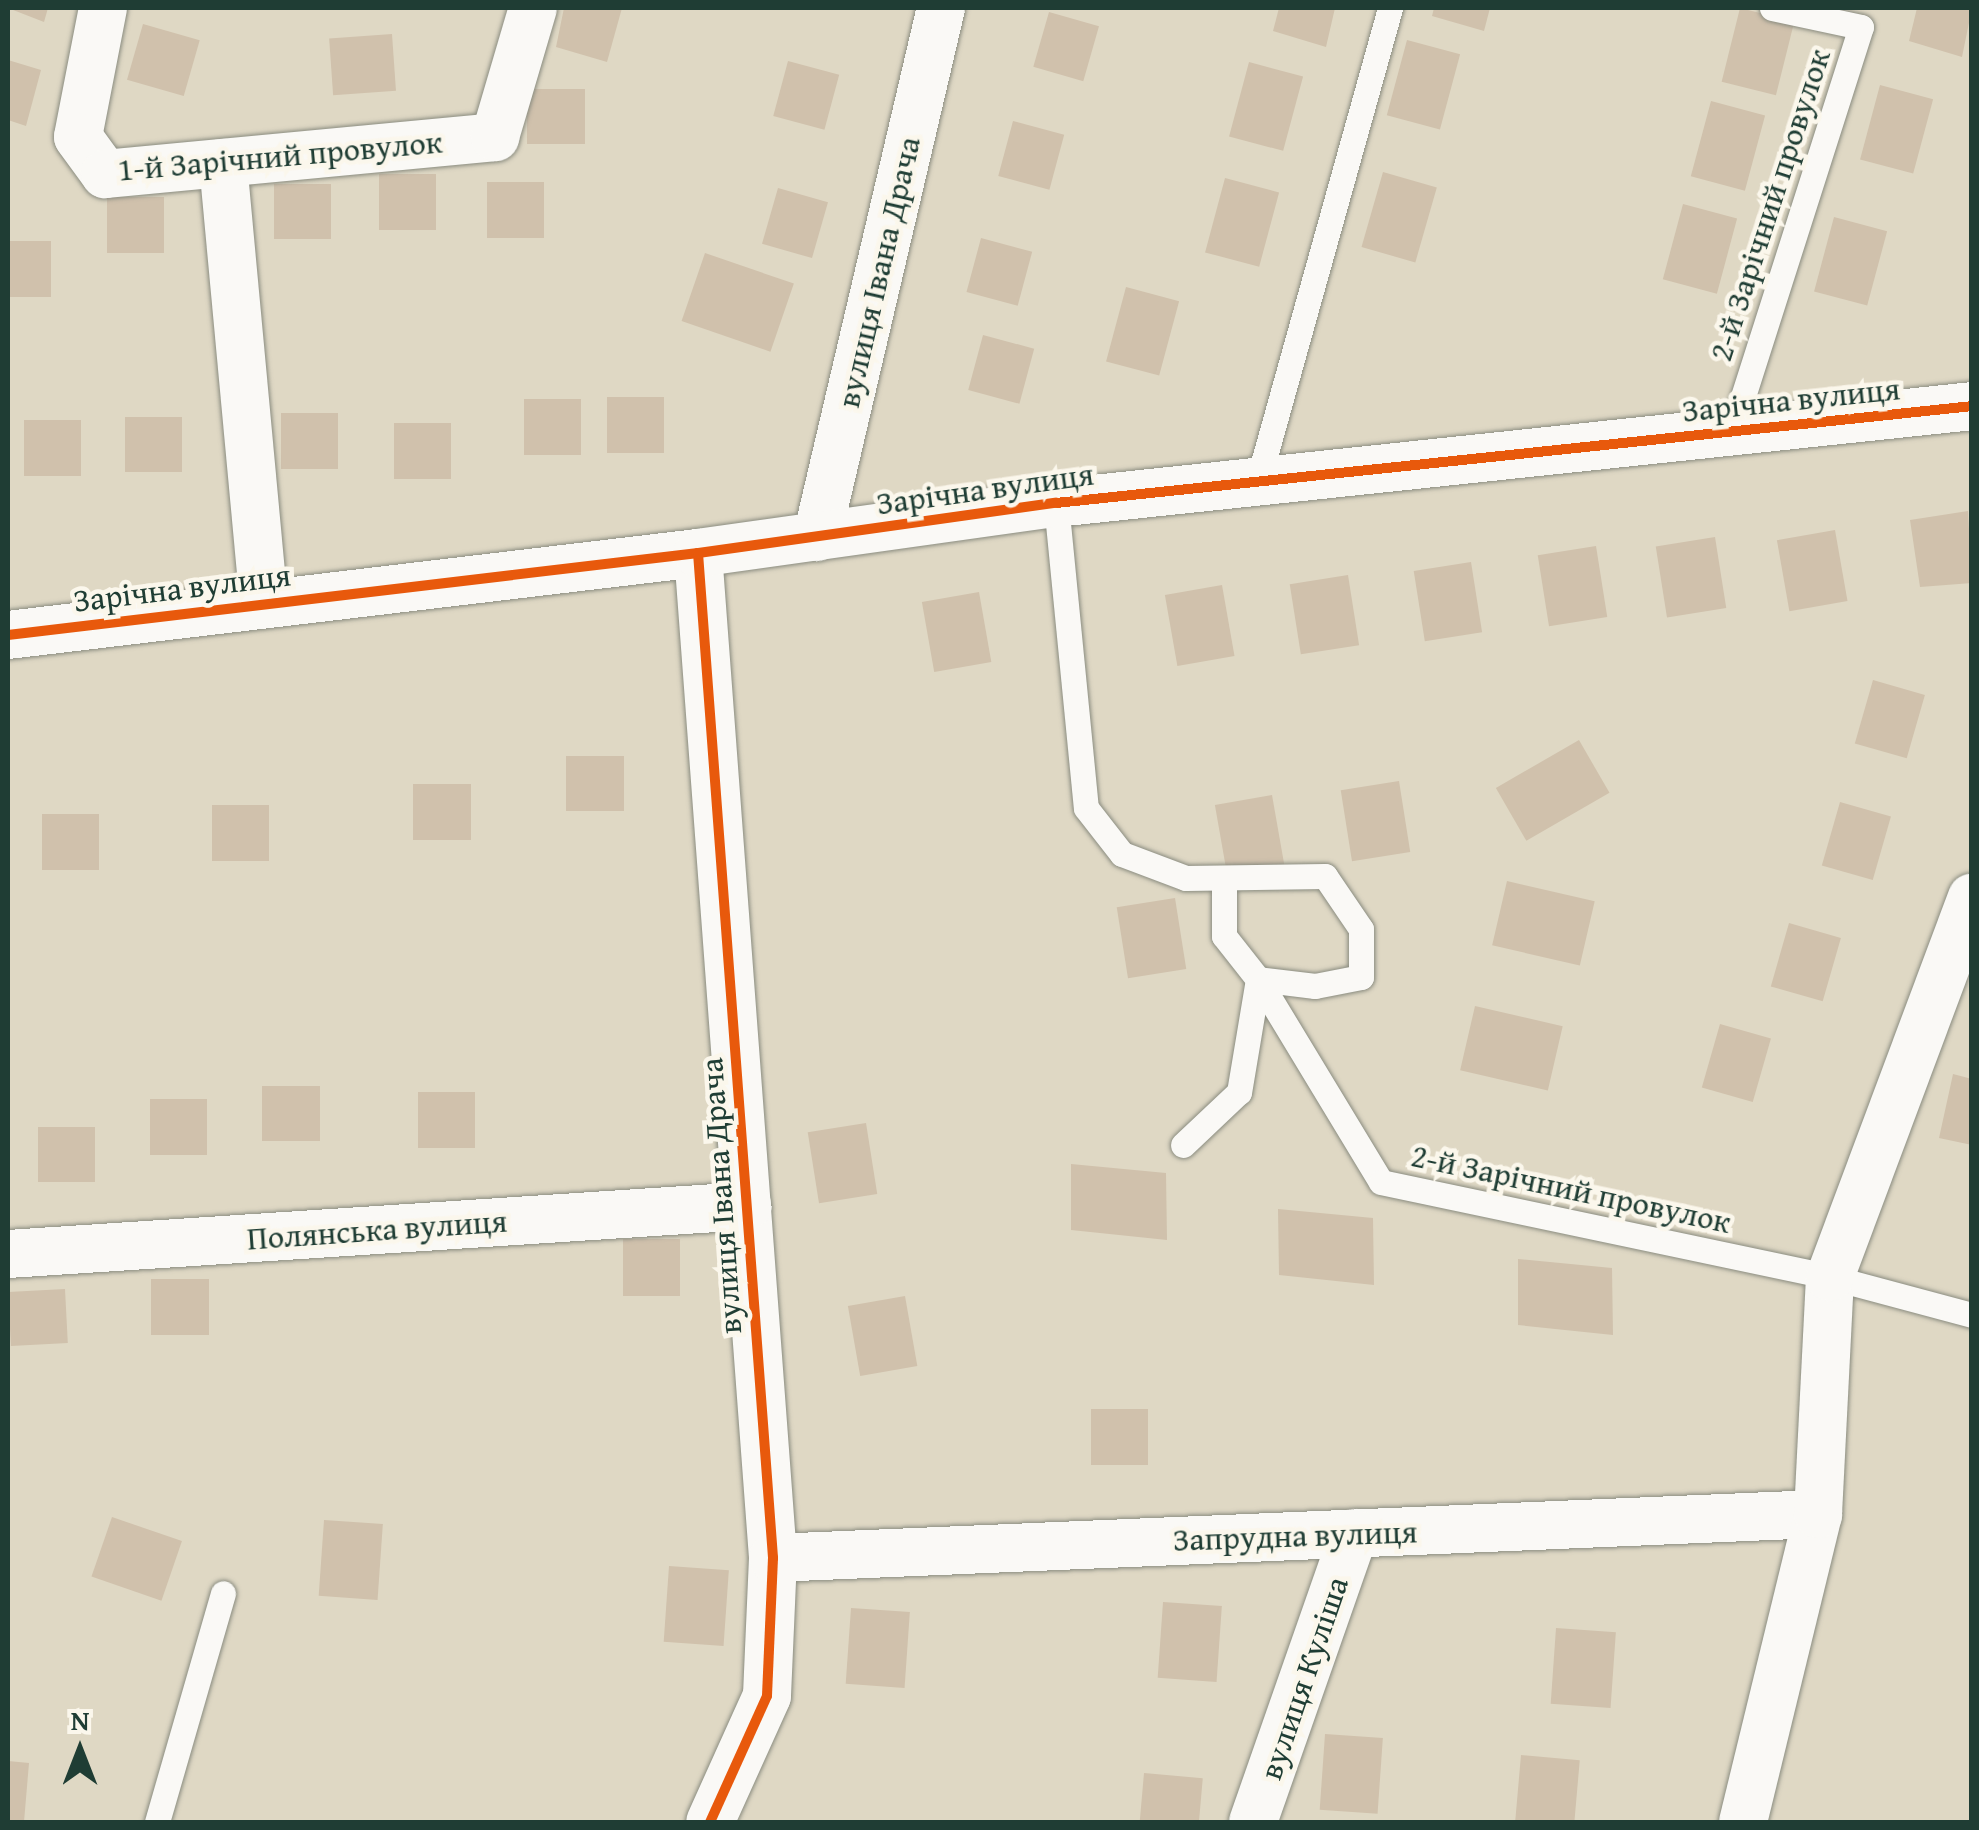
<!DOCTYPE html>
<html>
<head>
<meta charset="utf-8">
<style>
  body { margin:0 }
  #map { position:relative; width:1979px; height:1830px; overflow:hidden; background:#dfd8c4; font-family:"Gentium Book Plus",serif }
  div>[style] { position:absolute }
  .building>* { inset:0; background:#d0c1ac; transform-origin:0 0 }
  .roads { filter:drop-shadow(0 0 2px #8a8c80) drop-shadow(0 0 2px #8a8c80) }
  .lane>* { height:25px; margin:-12.5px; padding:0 12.5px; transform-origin:12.5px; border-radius:12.5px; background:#faf9f6 }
  .street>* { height:48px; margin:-24px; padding:0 24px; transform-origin:24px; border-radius:24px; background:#faf9f6 }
  .cycleway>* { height:10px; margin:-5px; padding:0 5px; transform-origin:5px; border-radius:5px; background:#e8590c }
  span { translate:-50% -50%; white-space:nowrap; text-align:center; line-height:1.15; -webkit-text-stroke:9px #fbf7ec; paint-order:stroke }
  .street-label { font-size:32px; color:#1f3d34 }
  .frame { position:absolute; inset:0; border:10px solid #1f3d34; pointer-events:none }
  .north { position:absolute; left:30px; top:1700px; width:100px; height:100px; -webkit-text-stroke:8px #fbf7ec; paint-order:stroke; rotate:0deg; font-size:28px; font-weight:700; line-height:40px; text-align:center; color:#1f3d34 }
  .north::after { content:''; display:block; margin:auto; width:35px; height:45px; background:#1f3d34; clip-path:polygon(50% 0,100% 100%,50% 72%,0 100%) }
</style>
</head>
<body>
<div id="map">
  <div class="building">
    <div style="clip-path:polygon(8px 8px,48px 8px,44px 22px)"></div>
    <div style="clip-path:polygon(564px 8px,622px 8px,607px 62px,556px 47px)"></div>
    <div style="clip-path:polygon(1279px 8px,1335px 8px,1326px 47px,1273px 31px)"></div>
    <div style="clip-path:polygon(1434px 8px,1490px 8px,1484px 31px,1432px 16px)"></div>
    <div style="left:1740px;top:8px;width:56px;height:76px;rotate:14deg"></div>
    <div style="clip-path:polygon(1917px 8px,1972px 8px,1962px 57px,1909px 41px)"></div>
    <div style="left:1049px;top:12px;width:52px;height:57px;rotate:16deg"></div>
    <div style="left:143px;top:24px;width:59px;height:58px;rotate:16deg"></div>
    <div style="left:392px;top:34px;width:57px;height:63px;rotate:86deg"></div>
    <div style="left:1407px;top:40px;width:55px;height:78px;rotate:15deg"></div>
    <div style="clip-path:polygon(8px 60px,41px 70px,26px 126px,8px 120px)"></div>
    <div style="left:788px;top:61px;width:53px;height:57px;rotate:15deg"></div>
    <div style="left:1249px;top:62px;width:56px;height:77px;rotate:15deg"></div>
    <div style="left:1880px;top:85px;width:55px;height:77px;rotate:15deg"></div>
    <div style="left:527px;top:89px;width:58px;height:55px"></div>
    <div style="left:1711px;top:101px;width:56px;height:78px;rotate:15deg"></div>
    <div style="left:1013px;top:121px;width:53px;height:57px;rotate:15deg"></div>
    <div style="left:1383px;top:172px;width:56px;height:78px;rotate:16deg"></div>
    <div style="left:379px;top:174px;width:57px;height:56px"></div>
    <div style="left:1225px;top:178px;width:56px;height:77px;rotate:15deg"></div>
    <div style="left:487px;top:182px;width:57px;height:56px"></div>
    <div style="left:274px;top:184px;width:57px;height:55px"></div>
    <div style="left:778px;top:188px;width:52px;height:58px;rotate:16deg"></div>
    <div style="left:107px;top:197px;width:57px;height:56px"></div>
    <div style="left:1683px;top:204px;width:56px;height:78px;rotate:15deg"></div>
    <div style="left:1834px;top:217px;width:55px;height:77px;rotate:15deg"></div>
    <div style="left:981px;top:238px;width:53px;height:56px;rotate:15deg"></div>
    <div style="left:8px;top:241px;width:43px;height:56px"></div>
    <div style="left:705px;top:253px;width:94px;height:72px;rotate:19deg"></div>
    <div style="left:1126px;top:287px;width:55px;height:77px;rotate:15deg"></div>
    <div style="left:983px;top:335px;width:53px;height:57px;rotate:15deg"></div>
    <div style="left:607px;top:397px;width:57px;height:56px"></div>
    <div style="left:524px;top:399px;width:57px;height:56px"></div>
    <div style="left:281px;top:413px;width:57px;height:56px"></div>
    <div style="left:125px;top:417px;width:57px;height:55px"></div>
    <div style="left:24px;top:420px;width:57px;height:56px"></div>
    <div style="left:394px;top:423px;width:57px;height:56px"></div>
    <div style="clip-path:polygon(1968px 511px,1972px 583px,1920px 587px,1910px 520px)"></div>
    <div style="left:1835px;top:530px;width:72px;height:59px;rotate:80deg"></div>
    <div style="left:1715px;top:537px;width:72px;height:60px;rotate:81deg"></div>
    <div style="left:1596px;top:546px;width:72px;height:59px;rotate:81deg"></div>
    <div style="left:1471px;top:562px;width:71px;height:58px;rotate:81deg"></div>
    <div style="left:1348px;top:575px;width:71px;height:59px;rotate:81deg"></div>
    <div style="left:1222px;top:585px;width:72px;height:58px;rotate:80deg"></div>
    <div style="left:979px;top:592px;width:71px;height:58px;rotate:80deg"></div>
    <div style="left:1873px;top:680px;width:54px;height:66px;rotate:16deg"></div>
    <div style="left:1579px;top:740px;width:61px;height:96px;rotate:60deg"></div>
    <div style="left:566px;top:756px;width:58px;height:55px"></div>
    <div style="left:1399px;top:781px;width:72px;height:59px;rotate:81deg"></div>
    <div style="left:413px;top:784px;width:58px;height:56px"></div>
    <div style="left:1272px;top:795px;width:72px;height:58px;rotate:80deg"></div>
    <div style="left:1840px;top:802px;width:53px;height:66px;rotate:16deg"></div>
    <div style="left:212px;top:805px;width:57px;height:56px"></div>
    <div style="left:42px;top:814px;width:57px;height:56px"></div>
    <div style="left:1507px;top:881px;width:90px;height:66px;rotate:13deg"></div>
    <div style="left:1175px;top:898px;width:72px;height:59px;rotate:81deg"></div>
    <div style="left:1789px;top:923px;width:54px;height:66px;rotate:16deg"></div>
    <div style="left:1475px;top:1006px;width:90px;height:66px;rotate:13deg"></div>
    <div style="left:1720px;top:1024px;width:53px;height:66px;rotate:16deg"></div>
    <div style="clip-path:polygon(1953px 1074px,1972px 1079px,1972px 1145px,1939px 1138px)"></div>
    <div style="left:262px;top:1086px;width:58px;height:55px"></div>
    <div style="left:418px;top:1092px;width:57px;height:56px"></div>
    <div style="left:150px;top:1099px;width:57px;height:56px"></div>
    <div style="left:866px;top:1123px;width:72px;height:59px;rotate:81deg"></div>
    <div style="left:38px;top:1127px;width:57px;height:55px"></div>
    <div style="clip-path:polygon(1071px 1164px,1166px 1173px,1167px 1240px,1071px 1230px)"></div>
    <div style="clip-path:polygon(1278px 1209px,1373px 1218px,1374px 1285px,1279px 1275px)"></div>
    <div style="left:623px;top:1239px;width:57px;height:57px"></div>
    <div style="clip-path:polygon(1518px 1259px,1612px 1268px,1613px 1335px,1518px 1325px)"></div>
    <div style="left:151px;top:1279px;width:58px;height:56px"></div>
    <div style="left:65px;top:1289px;width:54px;height:57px;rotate:87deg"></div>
    <div style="left:905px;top:1296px;width:71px;height:58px;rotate:80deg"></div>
    <div style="left:1091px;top:1409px;width:57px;height:56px"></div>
    <div style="left:112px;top:1517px;width:74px;height:63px;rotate:19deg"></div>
    <div style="left:324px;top:1520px;width:59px;height:76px;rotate:4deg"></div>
    <div style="left:669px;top:1566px;width:60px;height:76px;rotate:4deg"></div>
    <div style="left:1163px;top:1602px;width:59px;height:76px;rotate:4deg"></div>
    <div style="left:851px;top:1608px;width:59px;height:76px;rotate:4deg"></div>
    <div style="left:1556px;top:1628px;width:60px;height:76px;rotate:4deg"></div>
    <div style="left:1325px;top:1734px;width:58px;height:76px;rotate:4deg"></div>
    <div style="left:1521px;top:1755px;width:59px;height:67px;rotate:5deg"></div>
    <div style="clip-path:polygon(8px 1761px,29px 1763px,24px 1822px,8px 1822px)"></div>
    <div style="left:1144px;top:1773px;width:59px;height:49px;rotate:5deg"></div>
  </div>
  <div class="roads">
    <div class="lane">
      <div style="left:1732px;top:431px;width:424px;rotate:-72.3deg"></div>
      <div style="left:1861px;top:27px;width:91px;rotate:-167.9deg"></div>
      <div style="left:1258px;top:481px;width:491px;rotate:-74.4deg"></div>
      <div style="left:1056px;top:503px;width:306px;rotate:84.4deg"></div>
      <div style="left:1086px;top:808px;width:58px;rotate:52deg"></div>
      <div style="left:1122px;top:854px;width:68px;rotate:20.6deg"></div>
      <div style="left:1186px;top:878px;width:139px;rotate:-0.8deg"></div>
      <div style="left:1325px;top:876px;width:64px;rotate:55.8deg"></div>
      <div style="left:1361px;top:929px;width:48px;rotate:90deg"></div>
      <div style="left:1361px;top:977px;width:47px;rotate:168.9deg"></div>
      <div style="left:1315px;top:986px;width:57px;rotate:-173deg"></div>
      <div style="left:1258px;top:979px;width:115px;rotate:99.5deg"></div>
      <div style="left:1239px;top:1092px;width:77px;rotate:136.6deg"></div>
      <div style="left:1224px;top:878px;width:58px;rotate:90deg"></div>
      <div style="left:1224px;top:936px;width:55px;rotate:51.7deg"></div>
      <div style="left:1258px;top:979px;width:237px;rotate:58.8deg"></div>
      <div style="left:1381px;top:1182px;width:459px;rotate:11.9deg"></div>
      <div style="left:1830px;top:1277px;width:147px;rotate:15deg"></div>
      <div style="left:157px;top:1822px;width:238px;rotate:-73.9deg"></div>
    </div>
    <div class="street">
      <div style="left:103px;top:8px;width:131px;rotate:101deg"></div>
      <div style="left:78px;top:137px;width:46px;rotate:53.9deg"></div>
      <div style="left:105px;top:174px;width:392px;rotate:-5.4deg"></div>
      <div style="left:495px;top:137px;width:134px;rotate:-73.6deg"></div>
      <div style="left:223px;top:163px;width:442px;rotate:84.7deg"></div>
      <div style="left:817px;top:537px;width:543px;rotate:-76.81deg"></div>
      <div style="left:698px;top:553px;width:1008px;rotate:85.73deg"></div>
      <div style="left:773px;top:1558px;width:138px;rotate:92.5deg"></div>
      <div style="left:767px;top:1696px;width:138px;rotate:114.3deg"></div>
      <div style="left:8px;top:635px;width:695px;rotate:-6.78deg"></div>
      <div style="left:698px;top:553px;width:361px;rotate:-8deg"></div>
      <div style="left:1056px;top:503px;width:921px;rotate:-6.04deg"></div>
      <div style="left:8px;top:1254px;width:741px;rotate:-3.72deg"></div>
      <div style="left:773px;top:1558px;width:1046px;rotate:-2.41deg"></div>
      <div style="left:1253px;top:1822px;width:306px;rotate:-70.7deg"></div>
      <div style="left:1743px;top:1822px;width:317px;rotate:-76.3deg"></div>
      <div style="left:1818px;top:1514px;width:237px;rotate:-87.1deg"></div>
      <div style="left:1830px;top:1277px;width:405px;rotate:-69.5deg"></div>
    </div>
  </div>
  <div class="cycleway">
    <div style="left:698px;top:553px;width:1008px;rotate:85.73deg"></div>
    <div style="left:773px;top:1558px;width:138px;rotate:92.5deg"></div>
    <div style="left:767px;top:1696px;width:138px;rotate:114.3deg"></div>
    <div style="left:8px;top:635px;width:695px;rotate:-6.78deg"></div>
    <div style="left:698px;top:553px;width:361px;rotate:-8deg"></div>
    <div style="left:1056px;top:503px;width:921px;rotate:-6.04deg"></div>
  </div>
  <div class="street-label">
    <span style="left:280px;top:156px;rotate:-5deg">1-й Зарічний провулок</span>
    <span style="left:1770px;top:205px;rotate:-72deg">2-й Зарічний провулок</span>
    <span style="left:879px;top:272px;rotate:-77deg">вулиця Івана Драча</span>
    <span style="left:1791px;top:400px;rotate:-6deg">Зарічна вулиця</span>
    <span style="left:985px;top:489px;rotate:-8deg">Зарічна вулиця</span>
    <span style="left:182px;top:588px;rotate:-7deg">Зарічна вулиця</span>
    <span style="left:1571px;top:1189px;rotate:12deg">2-й Зарічний провулок</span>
    <span style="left:721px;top:1196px;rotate:-94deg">вулиця Івана Драча</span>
    <span style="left:377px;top:1230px;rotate:-4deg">Полянська вулиця</span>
    <span style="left:1295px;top:1536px;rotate:-2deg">Запрудна вулиця</span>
    <span style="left:1304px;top:1678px;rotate:-71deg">вулиця Куліша</span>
  </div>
  <div class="frame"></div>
  <div class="north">N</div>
</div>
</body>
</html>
